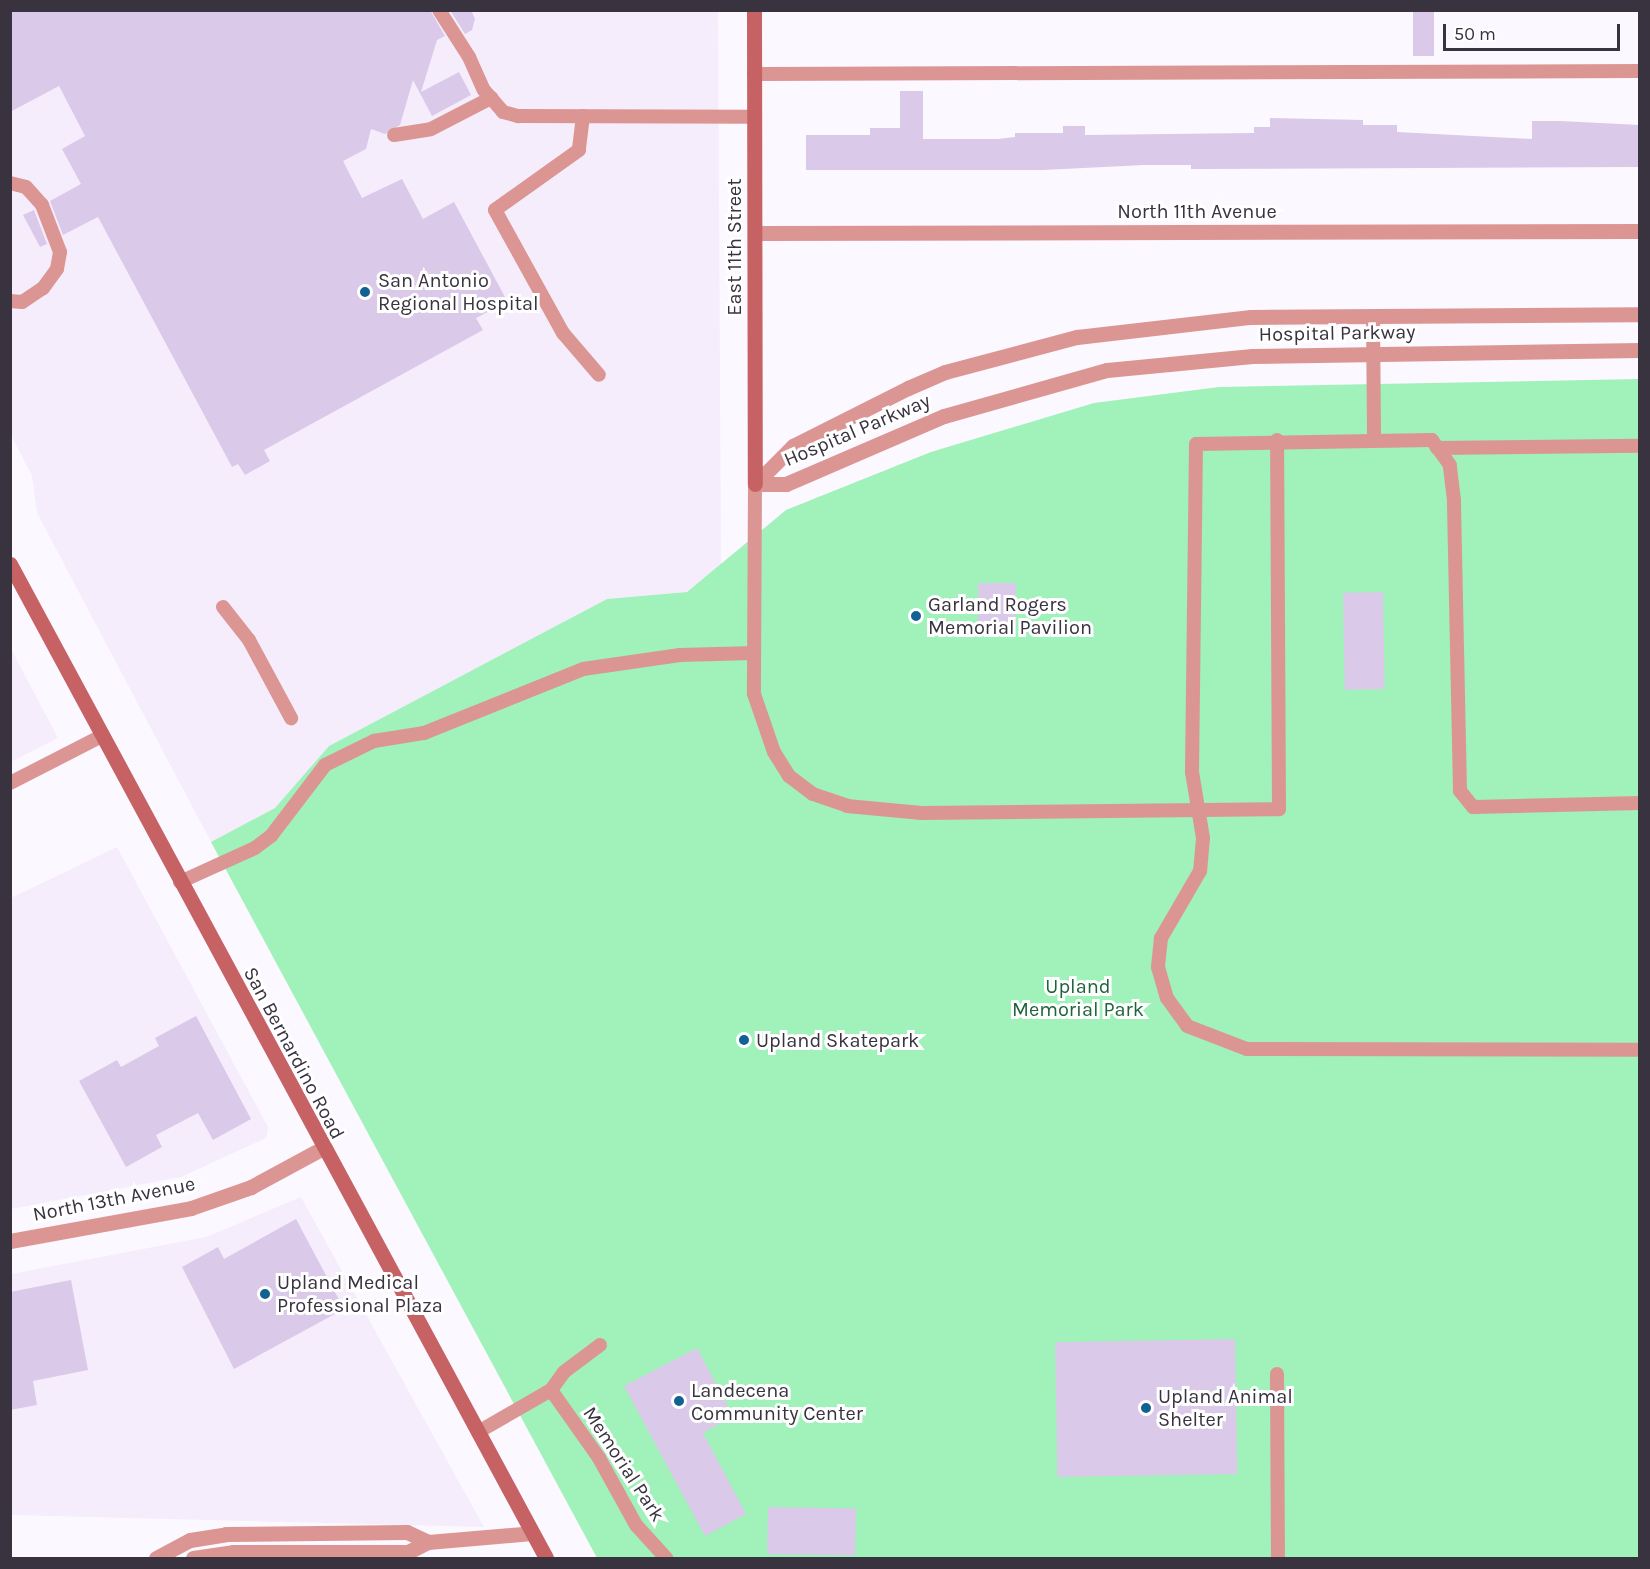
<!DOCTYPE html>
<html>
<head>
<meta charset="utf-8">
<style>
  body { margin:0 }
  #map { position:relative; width:1650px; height:1569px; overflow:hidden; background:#fcf8ff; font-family:Karla,sans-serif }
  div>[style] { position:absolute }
  .built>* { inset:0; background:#f5edfc }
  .green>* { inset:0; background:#a1f1ba }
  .building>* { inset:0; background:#dac9e8; transform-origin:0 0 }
  .lane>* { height:14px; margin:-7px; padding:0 7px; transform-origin:7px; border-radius:7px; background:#db9694 }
  .street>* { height:15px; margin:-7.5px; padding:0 7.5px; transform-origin:7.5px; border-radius:7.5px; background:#db9694 }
  .secondary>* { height:15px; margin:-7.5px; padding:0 7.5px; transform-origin:7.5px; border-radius:7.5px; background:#c66263 }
  .dots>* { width:16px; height:16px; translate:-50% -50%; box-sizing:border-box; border:3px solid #fff; border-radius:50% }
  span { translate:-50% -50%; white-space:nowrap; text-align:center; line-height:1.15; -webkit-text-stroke:6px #fff; paint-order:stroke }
  .street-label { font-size:20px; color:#39323f }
  .poi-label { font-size:20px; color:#39323f }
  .left { translate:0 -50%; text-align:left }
  .park-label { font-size:20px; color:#20633b }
  .frame { position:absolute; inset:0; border:12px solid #39323f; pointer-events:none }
  .scale { position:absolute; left:1443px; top:24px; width:177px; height:27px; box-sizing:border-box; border:3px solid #39323f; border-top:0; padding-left:8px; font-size:18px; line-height:21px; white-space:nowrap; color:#39323f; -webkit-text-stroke:4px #fff; paint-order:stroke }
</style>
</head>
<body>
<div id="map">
  <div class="built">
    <div style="clip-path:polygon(10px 11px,718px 11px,721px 565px,687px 592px,607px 599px,329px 746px,275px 808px,211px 842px,37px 513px,32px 476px,11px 435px)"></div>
    <div style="clip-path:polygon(10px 647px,58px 738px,11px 762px,10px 762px)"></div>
    <div style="clip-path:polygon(117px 847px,268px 1127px,266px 1138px,181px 1177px,11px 1209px,11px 898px)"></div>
    <div style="clip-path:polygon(301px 1197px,484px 1527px,11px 1515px,11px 1274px,206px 1237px)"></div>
  </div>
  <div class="green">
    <div style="clip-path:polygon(1639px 379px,1639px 1558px,597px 1558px,211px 842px,275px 808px,329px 746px,607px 599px,687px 592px,786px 510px,931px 452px,1094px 403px,1219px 387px)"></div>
  </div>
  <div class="building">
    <div style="clip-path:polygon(10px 10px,430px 10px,445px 36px,437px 40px,421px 92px,459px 72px,471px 95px,432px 116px,413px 80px,400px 125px,385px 134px,371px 129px,366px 149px,343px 161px,362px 198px,402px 179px,423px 219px,454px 202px,505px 297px,503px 304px,476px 318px,483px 330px,264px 450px,270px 461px,245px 475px,238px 464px,232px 467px,98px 217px,63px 235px,50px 201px,81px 184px,62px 149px,85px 136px,59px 86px,10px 112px)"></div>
    <div style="clip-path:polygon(450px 10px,471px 10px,475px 19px,472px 30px,465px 34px)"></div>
    <div style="left:1413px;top:10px;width:21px;height:46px"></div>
    <div style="clip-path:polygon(900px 91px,923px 91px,923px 139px,998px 139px,1015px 137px,1015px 133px,1063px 133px,1063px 126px,1085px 126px,1085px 135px,1254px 133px,1254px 127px,1270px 127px,1270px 118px,1363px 120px,1363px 125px,1397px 125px,1397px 132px,1532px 139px,1532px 121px,1560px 121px,1640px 125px,1640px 167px,1191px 169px,1191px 165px,1144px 165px,1043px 170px,806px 170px,806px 135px,870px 135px,870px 128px,900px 128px)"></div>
    <div style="clip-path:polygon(34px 210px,47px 244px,40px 247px,23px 215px)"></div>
    <div style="left:1016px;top:583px;width:47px;height:38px;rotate:90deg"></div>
    <div style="left:1383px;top:592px;width:97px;height:40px;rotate:89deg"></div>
    <div style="clip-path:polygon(196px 1016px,251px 1119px,213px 1140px,198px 1113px,156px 1135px,162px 1147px,126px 1167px,79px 1081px,117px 1060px,121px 1067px,159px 1046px,155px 1038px)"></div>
    <div style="clip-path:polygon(296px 1219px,344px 1309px,234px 1369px,182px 1267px,218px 1247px,224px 1259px)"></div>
    <div style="clip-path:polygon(71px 1280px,88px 1370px,33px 1381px,37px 1405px,10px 1410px,10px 1292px)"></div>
    <div style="left:1235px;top:1339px;width:135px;height:180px;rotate:89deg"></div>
    <div style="clip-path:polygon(697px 1348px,733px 1416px,703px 1433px,746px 1514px,705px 1536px,624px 1386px)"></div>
    <div style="left:768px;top:1507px;width:88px;height:47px;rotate:1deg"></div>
  </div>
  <div class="lane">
    <div style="left:439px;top:10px;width:56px;rotate:57.4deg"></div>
    <div style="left:469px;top:57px;width:36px;rotate:66deg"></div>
    <div style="left:484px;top:90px;width:29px;rotate:49deg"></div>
    <div style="left:503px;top:112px;width:16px;rotate:15deg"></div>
    <div style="left:518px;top:116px;width:236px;rotate:0.2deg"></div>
    <div style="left:754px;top:74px;width:886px;rotate:-0.19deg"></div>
    <div style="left:583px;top:116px;width:34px;rotate:97deg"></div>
    <div style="left:579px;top:150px;width:103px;rotate:144.5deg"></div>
    <div style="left:495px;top:210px;width:141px;rotate:61.1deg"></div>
    <div style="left:563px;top:333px;width:55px;rotate:49.4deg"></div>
    <div style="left:394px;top:135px;width:37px;rotate:-9deg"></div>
    <div style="left:431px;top:129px;width:68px;rotate:-27.3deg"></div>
    <div style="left:10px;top:183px;width:16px;rotate:14deg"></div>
    <div style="left:26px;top:187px;width:24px;rotate:48deg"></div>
    <div style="left:42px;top:205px;width:50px;rotate:69deg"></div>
    <div style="left:60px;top:252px;width:17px;rotate:100deg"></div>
    <div style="left:57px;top:269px;width:24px;rotate:126deg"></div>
    <div style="left:43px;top:288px;width:25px;rotate:146deg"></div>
    <div style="left:22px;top:302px;width:12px;rotate:-175deg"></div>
    <div style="left:1373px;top:317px;width:124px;rotate:89.5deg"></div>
    <div style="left:1437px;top:448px;width:203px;rotate:-0.6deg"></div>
    <div style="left:755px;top:484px;width:210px;rotate:90.3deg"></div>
    <div style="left:754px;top:694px;width:61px;rotate:71deg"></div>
    <div style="left:774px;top:752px;width:28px;rotate:58deg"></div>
    <div style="left:789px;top:776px;width:30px;rotate:37deg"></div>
    <div style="left:813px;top:794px;width:36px;rotate:19deg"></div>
    <div style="left:847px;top:806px;width:75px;rotate:5.3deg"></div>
    <div style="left:922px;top:813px;width:357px;rotate:-0.6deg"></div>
    <div style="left:1279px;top:809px;width:369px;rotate:-90.3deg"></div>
    <div style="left:223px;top:607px;width:42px;rotate:51.8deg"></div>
    <div style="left:249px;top:640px;width:89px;rotate:61.7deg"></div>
    <div style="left:10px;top:783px;width:103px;rotate:-27.1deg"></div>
    <div style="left:1640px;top:803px;width:167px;rotate:178.6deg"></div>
    <div style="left:1473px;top:807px;width:21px;rotate:-129deg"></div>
    <div style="left:1460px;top:791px;width:291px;rotate:-91.2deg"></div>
    <div style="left:1454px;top:500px;width:35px;rotate:-97deg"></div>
    <div style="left:1450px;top:465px;width:31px;rotate:-126deg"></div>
    <div style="left:1432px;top:440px;width:236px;rotate:179deg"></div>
    <div style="left:1196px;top:444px;width:328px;rotate:90.7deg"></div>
    <div style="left:1192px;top:772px;width:67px;rotate:80.5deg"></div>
    <div style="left:1203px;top:838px;width:33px;rotate:95deg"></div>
    <div style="left:1200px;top:871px;width:78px;rotate:120.2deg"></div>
    <div style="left:1161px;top:938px;width:29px;rotate:96deg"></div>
    <div style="left:1158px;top:967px;width:32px;rotate:74deg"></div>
    <div style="left:1167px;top:998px;width:34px;rotate:54deg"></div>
    <div style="left:1187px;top:1026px;width:64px;rotate:21deg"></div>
    <div style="left:1247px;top:1049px;width:393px;rotate:0.1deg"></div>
    <div style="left:180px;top:882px;width:82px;rotate:-24.4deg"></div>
    <div style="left:255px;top:848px;width:20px;rotate:-37deg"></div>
    <div style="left:271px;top:836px;width:89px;rotate:-52.7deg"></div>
    <div style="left:325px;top:765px;width:55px;rotate:-26.1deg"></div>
    <div style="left:374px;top:741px;width:51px;rotate:-9.1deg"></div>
    <div style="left:424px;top:733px;width:171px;rotate:-21.9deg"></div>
    <div style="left:583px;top:669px;width:98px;rotate:-8.2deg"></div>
    <div style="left:680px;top:655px;width:74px;rotate:-1.5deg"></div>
    <div style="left:1277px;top:1374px;width:184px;rotate:89.7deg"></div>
    <div style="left:551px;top:1390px;width:83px;rotate:54.8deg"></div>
    <div style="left:599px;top:1458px;width:77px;rotate:61.1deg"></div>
    <div style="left:636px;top:1525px;width:45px;rotate:47.7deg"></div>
    <div style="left:478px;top:1432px;width:84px;rotate:-29.9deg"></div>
    <div style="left:551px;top:1390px;width:22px;rotate:-54deg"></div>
    <div style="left:564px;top:1372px;width:45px;rotate:-36.9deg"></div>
  </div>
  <div class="street">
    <div style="left:755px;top:233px;width:885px;rotate:-0.13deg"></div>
    <div style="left:755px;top:484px;width:54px;rotate:-45deg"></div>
    <div style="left:793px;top:446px;width:129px;rotate:-26.8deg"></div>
    <div style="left:908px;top:388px;width:40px;rotate:-23.4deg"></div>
    <div style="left:945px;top:372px;width:137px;rotate:-14.9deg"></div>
    <div style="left:1077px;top:337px;width:175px;rotate:-6.6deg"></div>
    <div style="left:1251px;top:317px;width:389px;rotate:-0.4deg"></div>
    <div style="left:755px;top:484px;width:31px"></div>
    <div style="left:786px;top:484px;width:172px;rotate:-23.3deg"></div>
    <div style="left:944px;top:416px;width:169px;rotate:-15.8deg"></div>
    <div style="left:1107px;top:370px;width:146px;rotate:-5.5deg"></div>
    <div style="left:1252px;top:356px;width:388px;rotate:-0.9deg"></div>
    <div style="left:10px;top:1241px;width:184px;rotate:-10.3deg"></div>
    <div style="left:191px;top:1208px;width:64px;rotate:-19.3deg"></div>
    <div style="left:251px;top:1187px;width:80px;rotate:-28.5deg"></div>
    <div style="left:156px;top:1558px;width:38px;rotate:-28deg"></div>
    <div style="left:190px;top:1540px;width:36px;rotate:-9deg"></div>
    <div style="left:226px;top:1534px;width:181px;rotate:-0.6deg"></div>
    <div style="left:407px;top:1532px;width:23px;rotate:25deg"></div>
    <div style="left:193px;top:1558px;width:40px;rotate:-8.5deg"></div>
    <div style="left:233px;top:1552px;width:175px"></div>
    <div style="left:408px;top:1552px;width:22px;rotate:-27deg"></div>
    <div style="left:428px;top:1542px;width:104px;rotate:-4.9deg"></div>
  </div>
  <div class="secondary">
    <div style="left:754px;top:10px;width:474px;rotate:89.9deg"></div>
    <div style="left:10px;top:564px;width:1129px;rotate:61.66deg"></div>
  </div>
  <div class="dots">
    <div style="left:365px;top:292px;background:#116193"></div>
    <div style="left:916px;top:616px;background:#116193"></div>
    <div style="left:744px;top:1040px;background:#116193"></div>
    <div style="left:265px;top:1294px;background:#116193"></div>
    <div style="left:679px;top:1401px;background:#116193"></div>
    <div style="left:1146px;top:1408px;background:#116193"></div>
  </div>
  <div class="street-label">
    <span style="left:1197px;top:211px">North 11th Avenue</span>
    <span style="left:734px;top:247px;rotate:-90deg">East 11th Street</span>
    <span style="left:1337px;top:333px;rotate:-1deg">Hospital Parkway</span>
    <span style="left:857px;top:430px;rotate:-23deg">Hospital Parkway</span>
    <span style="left:294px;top:1053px;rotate:62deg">San Bernardino Road</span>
    <span style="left:114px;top:1199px;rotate:-11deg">North 13th Avenue</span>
    <span style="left:624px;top:1464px;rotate:57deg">Memorial Park</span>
  </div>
  <div class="poi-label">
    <span class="left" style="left:378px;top:292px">San Antonio<br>Regional Hospital</span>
    <span class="left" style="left:928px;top:616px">Garland Rogers<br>Memorial Pavilion</span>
    <span class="left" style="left:756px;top:1040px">Upland Skatepark</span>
    <span class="left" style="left:277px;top:1294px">Upland Medical<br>Professional Plaza</span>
    <span class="left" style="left:691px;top:1402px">Landecena<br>Community Center</span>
    <span class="left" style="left:1158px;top:1408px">Upland Animal<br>Shelter</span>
  </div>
  <div class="park-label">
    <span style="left:1078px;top:998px">Upland<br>Memorial Park</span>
  </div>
  <div class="frame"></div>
  <div class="scale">50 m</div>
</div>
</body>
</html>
